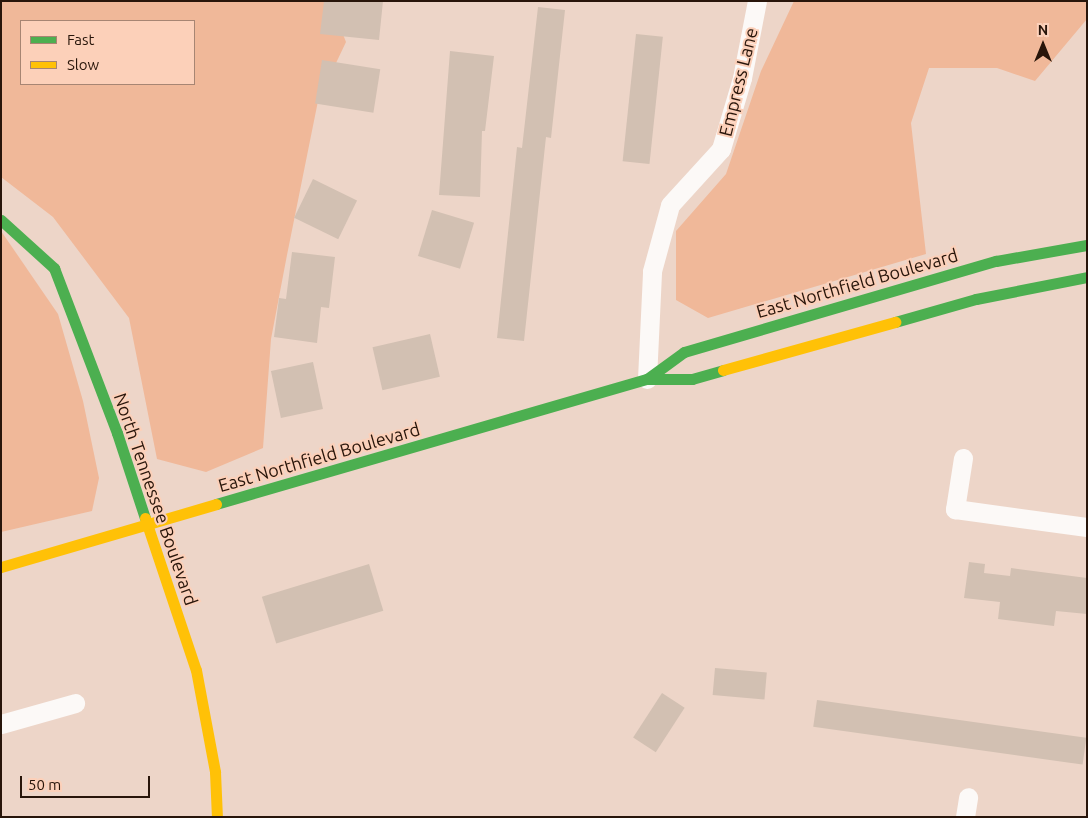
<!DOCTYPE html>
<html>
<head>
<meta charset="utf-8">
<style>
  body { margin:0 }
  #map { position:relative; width:1088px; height:818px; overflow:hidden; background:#edd5c8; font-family:Ubuntu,sans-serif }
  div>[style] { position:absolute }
  .green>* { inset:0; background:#f0b899 }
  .building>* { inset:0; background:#d2c0b2; transform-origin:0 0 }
  .street>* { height:19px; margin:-9.5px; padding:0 9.5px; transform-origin:9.5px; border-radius:9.5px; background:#fcf9f7 }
  .fast>* { height:11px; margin:-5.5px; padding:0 5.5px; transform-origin:5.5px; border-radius:5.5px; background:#4caf50 }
  .slow>* { height:11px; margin:-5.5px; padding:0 5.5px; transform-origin:5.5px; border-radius:5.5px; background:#ffc107 }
  span { translate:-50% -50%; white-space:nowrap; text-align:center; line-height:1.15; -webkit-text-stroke:4px #fcd0b9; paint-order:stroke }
  .street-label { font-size:18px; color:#28150a }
  .frame { position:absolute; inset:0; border:2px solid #28150a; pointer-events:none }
  .legend { position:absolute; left:20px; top:20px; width:175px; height:65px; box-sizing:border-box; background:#fcd0b9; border:1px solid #a78573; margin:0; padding:6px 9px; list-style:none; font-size:15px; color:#28150a }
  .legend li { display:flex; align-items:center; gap:10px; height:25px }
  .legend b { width:25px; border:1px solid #a78573 }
  .north { position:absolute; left:1018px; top:20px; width:50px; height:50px; -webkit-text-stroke:4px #fcd0b9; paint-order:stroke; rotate:0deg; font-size:14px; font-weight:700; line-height:20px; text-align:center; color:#28150a }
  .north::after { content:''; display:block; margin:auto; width:18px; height:22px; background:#28150a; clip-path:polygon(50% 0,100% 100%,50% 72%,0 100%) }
  .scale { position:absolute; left:20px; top:776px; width:130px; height:22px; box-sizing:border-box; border:2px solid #28150a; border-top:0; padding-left:6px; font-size:15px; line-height:18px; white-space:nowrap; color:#28150a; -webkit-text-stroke:4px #fcd0b9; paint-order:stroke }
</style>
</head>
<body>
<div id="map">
  <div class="green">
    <div style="clip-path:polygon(evenodd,1px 1px,330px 1px,346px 42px,318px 101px,287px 255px,271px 339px,263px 448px,206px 472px,157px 459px,129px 318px,53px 217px,1px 177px,1px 1px,21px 21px,194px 21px,194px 84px,21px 84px,21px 21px)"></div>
    <div style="clip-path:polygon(794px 1px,1087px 1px,1087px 19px,1035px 81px,997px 68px,929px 68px,911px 123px,926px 254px,708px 318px,676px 300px,676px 231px,726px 174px,761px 71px)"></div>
    <div style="clip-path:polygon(1px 231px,58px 314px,83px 401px,99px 478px,92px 511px,1px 532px)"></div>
  </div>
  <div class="building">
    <div style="clip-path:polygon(324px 1px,383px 1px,379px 40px,320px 34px)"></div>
    <div style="clip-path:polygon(538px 7px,565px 10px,551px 138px,546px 137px,524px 341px,497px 338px,517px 147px,522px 148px)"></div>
    <div style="left:636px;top:34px;width:27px;height:128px;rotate:6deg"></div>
    <div style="clip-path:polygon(450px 51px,494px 56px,485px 131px,482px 131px,480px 197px,439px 195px)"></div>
    <div style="left:322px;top:60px;width:59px;height:44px;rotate:9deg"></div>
    <div style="left:313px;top:179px;width:49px;height:43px;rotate:26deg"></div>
    <div style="left:432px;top:210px;width:44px;height:48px;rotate:17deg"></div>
    <div style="clip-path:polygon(292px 252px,335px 257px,329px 308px,321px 307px,317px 343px,274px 337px,279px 298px,286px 299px)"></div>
    <div style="left:430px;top:334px;width:44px;height:59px;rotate:77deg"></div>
    <div style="left:313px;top:362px;width:48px;height:43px;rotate:78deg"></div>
    <div style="clip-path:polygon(969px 562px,985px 564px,984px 573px,1010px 576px,1011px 568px,1087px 578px,1087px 614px,1056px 611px,1054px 626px,998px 619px,1000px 602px,964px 598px)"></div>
    <div style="left:369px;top:564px;width:49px;height:112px;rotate:73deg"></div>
    <div style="left:715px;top:668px;width:52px;height:27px;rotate:5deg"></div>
    <div style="left:662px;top:693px;width:27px;height:53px;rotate:33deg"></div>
    <div style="left:817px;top:700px;width:272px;height:27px;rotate:8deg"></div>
  </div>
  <div class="street">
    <div style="left:647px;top:379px;width:108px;rotate:-87.3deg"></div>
    <div style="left:652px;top:271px;width:68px;rotate:-74.7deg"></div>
    <div style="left:670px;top:205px;width:76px;rotate:-47.7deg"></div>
    <div style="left:721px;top:149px;width:74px;rotate:-73.5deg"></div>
    <div style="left:742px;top:78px;width:78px;rotate:-79deg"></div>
    <div style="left:963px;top:458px;width:52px;rotate:98.9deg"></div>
    <div style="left:955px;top:509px;width:133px;rotate:7.8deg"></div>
    <div style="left:1px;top:724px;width:77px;rotate:-15.8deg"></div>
    <div style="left:965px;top:817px;width:20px;rotate:-81deg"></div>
  </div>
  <div class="fast">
    <div style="left:1px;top:220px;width:72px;rotate:42.2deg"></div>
    <div style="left:54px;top:268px;width:177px;rotate:69.1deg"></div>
    <div style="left:117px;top:433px;width:89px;rotate:71.8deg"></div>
    <div style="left:895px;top:322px;width:84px;rotate:-15.9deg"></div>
    <div style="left:976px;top:299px;width:113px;rotate:-11.2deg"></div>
    <div style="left:647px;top:379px;width:46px;rotate:-36.1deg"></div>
    <div style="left:684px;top:352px;width:325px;rotate:-16.3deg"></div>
    <div style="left:996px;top:261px;width:92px;rotate:-10deg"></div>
    <div style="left:216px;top:504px;width:449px;rotate:-16.2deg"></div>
    <div style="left:647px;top:379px;width:45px"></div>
    <div style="left:692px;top:379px;width:32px;rotate:-16deg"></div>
  </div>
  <div class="slow">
    <div style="left:723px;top:370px;width:179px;rotate:-15.6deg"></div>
    <div style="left:145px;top:518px;width:160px;rotate:71.5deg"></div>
    <div style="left:196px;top:670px;width:104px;rotate:79.4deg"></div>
    <div style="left:215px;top:772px;width:45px;rotate:87.5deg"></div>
    <div style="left:1px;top:567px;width:224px;rotate:-16.3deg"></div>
  </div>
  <div class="street-label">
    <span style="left:738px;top:82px;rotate:-76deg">Empress Lane</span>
    <span style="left:857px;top:283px;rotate:-16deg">East Northfield Boulevard</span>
    <span style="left:319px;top:457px;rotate:-16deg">East Northfield Boulevard</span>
    <span style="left:156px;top:499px;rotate:71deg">North Tennessee Boulevard</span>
  </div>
  <div class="frame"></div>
  <ul class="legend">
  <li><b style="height:6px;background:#4caf50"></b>Fast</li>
  <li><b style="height:6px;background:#ffc107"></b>Slow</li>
  </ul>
  <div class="north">N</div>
  <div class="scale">50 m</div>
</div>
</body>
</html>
